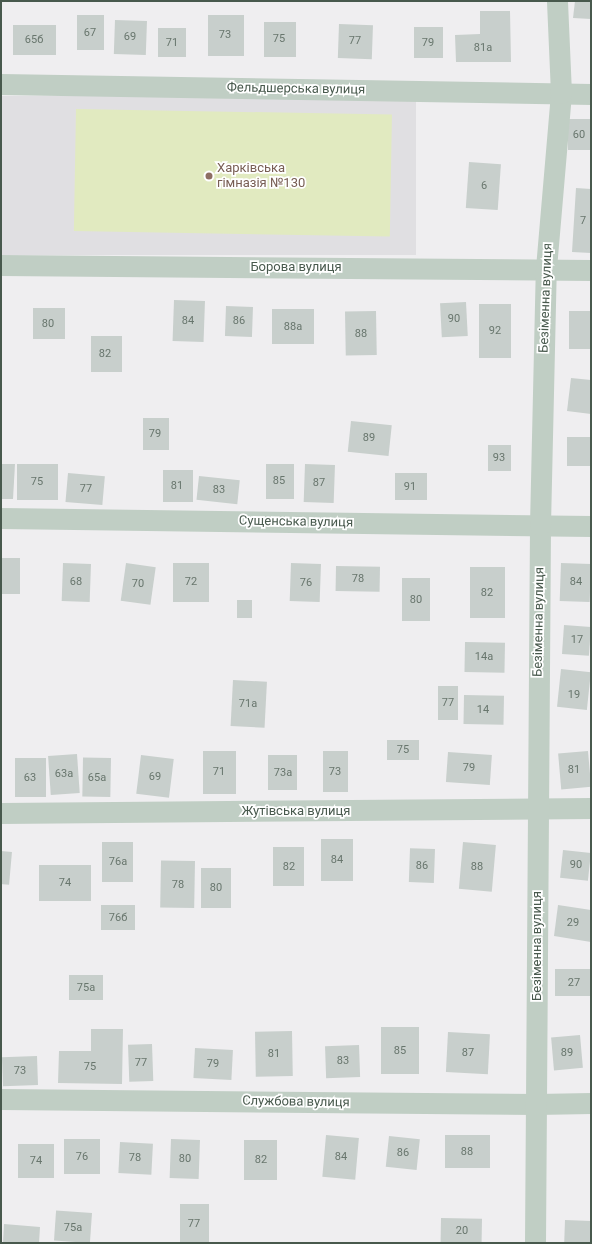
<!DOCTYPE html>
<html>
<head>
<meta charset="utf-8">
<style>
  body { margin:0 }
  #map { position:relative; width:592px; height:1244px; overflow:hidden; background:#efeef0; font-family:Roboto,sans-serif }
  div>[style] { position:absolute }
  .education>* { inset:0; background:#e0dfe2; transform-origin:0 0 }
  .green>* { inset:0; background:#e1eac0; transform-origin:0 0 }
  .building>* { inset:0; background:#c8cfcc; transform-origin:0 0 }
  .minor>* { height:21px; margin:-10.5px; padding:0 10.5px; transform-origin:10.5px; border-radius:10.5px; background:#c0cec4 }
  .dots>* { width:11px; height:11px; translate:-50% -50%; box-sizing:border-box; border:2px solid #fff; border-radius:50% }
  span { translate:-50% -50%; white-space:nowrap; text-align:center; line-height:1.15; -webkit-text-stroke:3.5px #fff; paint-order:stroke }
  .number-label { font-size:11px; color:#68766d }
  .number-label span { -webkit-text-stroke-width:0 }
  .street-label { font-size:13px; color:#48594d }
  .education-label { font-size:13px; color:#785e54 }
  .left { translate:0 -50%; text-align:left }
  .frame { position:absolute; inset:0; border:2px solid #48594d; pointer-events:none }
</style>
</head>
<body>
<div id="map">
  <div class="education">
    <div style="left:1px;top:96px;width:415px;height:159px"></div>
  </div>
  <div class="green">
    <div style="left:76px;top:109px;width:316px;height:122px;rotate:1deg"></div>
  </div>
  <div class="building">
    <div style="clip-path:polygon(575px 1px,591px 1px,591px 19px,573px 18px)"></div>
    <div style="clip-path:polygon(480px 11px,510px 11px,511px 62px,456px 62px,455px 35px,480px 34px)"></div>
    <div style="left:77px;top:15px;width:27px;height:35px"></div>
    <div style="left:208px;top:15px;width:36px;height:41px"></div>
    <div style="left:115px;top:20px;width:32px;height:34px;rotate:2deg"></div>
    <div style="left:264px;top:22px;width:32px;height:35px"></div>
    <div style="left:339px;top:24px;width:34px;height:34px;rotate:2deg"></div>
    <div style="left:13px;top:25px;width:43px;height:30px"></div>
    <div style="left:414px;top:27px;width:29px;height:31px"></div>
    <div style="left:186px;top:28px;width:29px;height:28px;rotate:90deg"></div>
    <div style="left:568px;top:119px;width:23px;height:31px"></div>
    <div style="left:469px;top:162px;width:32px;height:46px;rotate:4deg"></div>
    <div style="clip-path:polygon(576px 188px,591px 189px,591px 253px,572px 252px)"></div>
    <div style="left:174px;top:300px;width:31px;height:41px;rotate:2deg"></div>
    <div style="left:466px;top:302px;width:34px;height:26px;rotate:87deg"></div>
    <div style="left:479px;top:304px;width:32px;height:54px"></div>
    <div style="left:226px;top:306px;width:27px;height:30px;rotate:2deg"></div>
    <div style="left:33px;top:308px;width:32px;height:31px"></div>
    <div style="left:272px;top:309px;width:42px;height:35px"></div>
    <div style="left:376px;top:311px;width:44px;height:31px;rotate:89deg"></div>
    <div style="left:591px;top:311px;width:38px;height:22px;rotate:90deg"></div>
    <div style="left:91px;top:336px;width:31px;height:36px"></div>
    <div style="clip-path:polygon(571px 378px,591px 380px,591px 414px,567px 411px)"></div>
    <div style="left:143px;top:418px;width:26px;height:32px"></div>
    <div style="left:351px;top:421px;width:41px;height:31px;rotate:6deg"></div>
    <div style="left:567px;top:437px;width:24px;height:29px"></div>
    <div style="left:488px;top:445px;width:23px;height:26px"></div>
    <div style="clip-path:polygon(1px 464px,15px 464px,13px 499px,1px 499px)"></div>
    <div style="left:17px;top:464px;width:41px;height:36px"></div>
    <div style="left:266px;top:464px;width:28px;height:35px"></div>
    <div style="left:305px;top:464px;width:30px;height:38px;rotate:2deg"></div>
    <div style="left:163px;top:470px;width:30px;height:32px"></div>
    <div style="left:68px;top:473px;width:37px;height:29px;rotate:5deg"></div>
    <div style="left:395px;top:473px;width:32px;height:27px"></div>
    <div style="left:199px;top:476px;width:41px;height:24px;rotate:6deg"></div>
    <div style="left:1px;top:558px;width:19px;height:36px"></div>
    <div style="left:63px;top:563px;width:28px;height:38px;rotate:2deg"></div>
    <div style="left:126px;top:563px;width:30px;height:38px;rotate:8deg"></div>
    <div style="left:173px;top:563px;width:36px;height:39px"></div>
    <div style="left:291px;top:563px;width:30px;height:38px;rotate:2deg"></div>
    <div style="left:561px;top:563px;width:30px;height:38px;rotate:2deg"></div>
    <div style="left:336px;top:566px;width:44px;height:25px;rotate:1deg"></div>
    <div style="left:470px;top:567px;width:35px;height:51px"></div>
    <div style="left:402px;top:578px;width:28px;height:43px"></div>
    <div style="left:237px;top:600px;width:15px;height:18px"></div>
    <div style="left:564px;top:625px;width:27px;height:29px;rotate:4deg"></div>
    <div style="left:465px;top:642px;width:40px;height:30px;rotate:1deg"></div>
    <div style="left:561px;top:669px;width:30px;height:38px;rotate:6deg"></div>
    <div style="left:233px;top:680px;width:34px;height:46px;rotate:3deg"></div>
    <div style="left:438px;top:686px;width:20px;height:34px"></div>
    <div style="left:464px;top:695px;width:40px;height:29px;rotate:1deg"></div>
    <div style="left:387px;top:740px;width:32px;height:20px"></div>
    <div style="left:203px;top:751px;width:33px;height:43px"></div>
    <div style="left:323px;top:751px;width:25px;height:41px"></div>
    <div style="left:588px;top:751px;width:36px;height:30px;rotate:85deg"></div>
    <div style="left:448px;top:752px;width:44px;height:30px;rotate:4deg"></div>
    <div style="left:77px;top:754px;width:39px;height:29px;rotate:86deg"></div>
    <div style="left:141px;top:755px;width:33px;height:39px;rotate:7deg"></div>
    <div style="left:268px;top:755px;width:29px;height:35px"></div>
    <div style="left:46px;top:758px;width:39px;height:31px;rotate:90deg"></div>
    <div style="left:111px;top:758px;width:39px;height:28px;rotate:91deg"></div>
    <div style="left:321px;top:839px;width:32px;height:42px"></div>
    <div style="left:133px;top:842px;width:40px;height:31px;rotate:90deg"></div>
    <div style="left:463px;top:842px;width:33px;height:47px;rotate:5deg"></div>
    <div style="left:304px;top:847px;width:39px;height:31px;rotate:90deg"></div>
    <div style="left:435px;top:849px;width:34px;height:25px;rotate:92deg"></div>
    <div style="left:563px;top:850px;width:28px;height:28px;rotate:6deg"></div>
    <div style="left:1px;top:851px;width:11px;height:33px;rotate:5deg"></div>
    <div style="left:195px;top:861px;width:47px;height:34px;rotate:91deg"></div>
    <div style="left:39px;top:865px;width:52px;height:36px"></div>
    <div style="left:201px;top:868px;width:30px;height:40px"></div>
    <div style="left:135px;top:905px;width:25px;height:34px;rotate:90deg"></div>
    <div style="clip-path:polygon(558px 905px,591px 910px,591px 942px,554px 936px)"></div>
    <div style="left:591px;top:969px;width:27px;height:36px;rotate:90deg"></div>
    <div style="left:69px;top:975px;width:34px;height:25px"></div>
    <div style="left:381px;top:1027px;width:38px;height:47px"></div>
    <div style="clip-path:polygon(91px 1029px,123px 1029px,122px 1084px,58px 1083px,59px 1051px,91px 1051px)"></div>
    <div style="left:292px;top:1031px;width:45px;height:37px;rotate:89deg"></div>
    <div style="left:448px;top:1032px;width:42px;height:40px;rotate:3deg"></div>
    <div style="left:580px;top:1035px;width:33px;height:29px;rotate:85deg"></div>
    <div style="left:152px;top:1044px;width:37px;height:24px;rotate:88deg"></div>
    <div style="left:359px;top:1045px;width:32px;height:34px;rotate:88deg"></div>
    <div style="left:195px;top:1048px;width:38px;height:30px;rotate:3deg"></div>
    <div style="left:37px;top:1056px;width:29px;height:35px;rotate:88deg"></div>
    <div style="left:326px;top:1135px;width:33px;height:42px;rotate:5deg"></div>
    <div style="left:445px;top:1135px;width:45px;height:33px"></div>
    <div style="left:389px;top:1136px;width:31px;height:31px;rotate:6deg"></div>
    <div style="left:64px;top:1139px;width:36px;height:35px"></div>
    <div style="left:171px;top:1139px;width:29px;height:39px;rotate:2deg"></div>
    <div style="left:244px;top:1140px;width:33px;height:40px"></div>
    <div style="left:120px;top:1142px;width:33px;height:31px;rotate:3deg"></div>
    <div style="left:18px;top:1144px;width:36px;height:34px"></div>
    <div style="left:180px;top:1204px;width:29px;height:39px"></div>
    <div style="left:92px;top:1213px;width:30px;height:36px;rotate:94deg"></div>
    <div style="left:441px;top:1218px;width:41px;height:25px;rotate:1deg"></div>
    <div style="left:565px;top:1220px;width:26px;height:23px;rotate:2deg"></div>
    <div style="clip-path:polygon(4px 1224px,40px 1227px,39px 1243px,3px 1243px)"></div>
  </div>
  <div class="minor">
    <div style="left:1px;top:84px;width:590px;rotate:0.97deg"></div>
    <div style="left:1px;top:265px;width:590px;rotate:0.49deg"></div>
    <div style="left:1px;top:518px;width:590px;rotate:0.78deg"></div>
    <div style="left:1px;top:813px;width:590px;rotate:-0.49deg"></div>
    <div style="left:1px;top:1099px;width:535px;rotate:0.54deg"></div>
    <div style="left:536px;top:1104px;width:55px;rotate:-1deg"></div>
    <div style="left:535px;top:1243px;width:718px;rotate:-89.6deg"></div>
    <div style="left:540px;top:525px;width:257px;rotate:-88.7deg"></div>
    <div style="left:546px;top:268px;width:176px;rotate:-85.1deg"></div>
    <div style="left:561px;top:93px;width:92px;rotate:-92.5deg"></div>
  </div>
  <div class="dots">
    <div style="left:209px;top:176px;background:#8d6e63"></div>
  </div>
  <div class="number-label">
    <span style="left:90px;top:33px">67</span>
    <span style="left:225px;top:35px">73</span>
    <span style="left:130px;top:37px">69</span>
    <span style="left:279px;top:39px">75</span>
    <span style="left:34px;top:40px">65б</span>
    <span style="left:355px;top:41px">77</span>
    <span style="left:172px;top:43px">71</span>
    <span style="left:428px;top:43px">79</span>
    <span style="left:483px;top:48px">81а</span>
    <span style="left:579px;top:135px">60</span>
    <span style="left:484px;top:186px">6</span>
    <span style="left:583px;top:221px">7</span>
    <span style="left:454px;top:319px">90</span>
    <span style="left:188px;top:321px">84</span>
    <span style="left:239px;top:321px">86</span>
    <span style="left:48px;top:324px">80</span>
    <span style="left:293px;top:327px">88а</span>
    <span style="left:495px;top:331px">92</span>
    <span style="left:361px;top:334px">88</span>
    <span style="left:105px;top:354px">82</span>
    <span style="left:155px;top:434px">79</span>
    <span style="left:369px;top:438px">89</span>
    <span style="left:499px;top:458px">93</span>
    <span style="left:279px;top:481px">85</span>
    <span style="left:37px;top:482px">75</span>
    <span style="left:319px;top:483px">87</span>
    <span style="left:177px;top:486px">81</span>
    <span style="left:410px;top:487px">91</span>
    <span style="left:86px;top:489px">77</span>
    <span style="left:219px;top:490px">83</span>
    <span style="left:358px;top:579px">78</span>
    <span style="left:76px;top:582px">68</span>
    <span style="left:191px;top:582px">72</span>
    <span style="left:576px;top:582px">84</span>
    <span style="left:306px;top:583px">76</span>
    <span style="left:138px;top:584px">70</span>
    <span style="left:487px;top:593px">82</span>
    <span style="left:416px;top:600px">80</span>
    <span style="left:577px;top:640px">17</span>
    <span style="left:484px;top:657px">14а</span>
    <span style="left:574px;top:695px">19</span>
    <span style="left:448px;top:703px">77</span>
    <span style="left:248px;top:704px">71а</span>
    <span style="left:483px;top:710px">14</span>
    <span style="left:403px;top:750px">75</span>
    <span style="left:469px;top:768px">79</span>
    <span style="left:574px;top:770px">81</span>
    <span style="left:219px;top:772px">71</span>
    <span style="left:335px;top:772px">73</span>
    <span style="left:283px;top:773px">73а</span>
    <span style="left:64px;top:774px">63а</span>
    <span style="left:155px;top:777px">69</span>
    <span style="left:30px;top:778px">63</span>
    <span style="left:97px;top:778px">65а</span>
    <span style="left:337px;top:860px">84</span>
    <span style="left:118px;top:862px">76а</span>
    <span style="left:576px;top:865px">90</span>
    <span style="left:422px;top:866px">86</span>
    <span style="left:289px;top:867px">82</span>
    <span style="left:477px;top:867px">88</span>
    <span style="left:65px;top:883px">74</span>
    <span style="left:178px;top:885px">78</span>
    <span style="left:216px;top:888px">80</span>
    <span style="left:118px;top:918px">76б</span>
    <span style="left:573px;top:923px">29</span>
    <span style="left:574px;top:983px">27</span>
    <span style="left:86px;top:988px">75а</span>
    <span style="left:400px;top:1051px">85</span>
    <span style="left:468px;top:1053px">87</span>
    <span style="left:567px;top:1053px">89</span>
    <span style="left:274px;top:1054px">81</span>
    <span style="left:343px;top:1061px">83</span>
    <span style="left:141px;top:1063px">77</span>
    <span style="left:213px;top:1064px">79</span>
    <span style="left:90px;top:1067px">75</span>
    <span style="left:20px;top:1071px">73</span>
    <span style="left:467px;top:1152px">88</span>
    <span style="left:403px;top:1153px">86</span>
    <span style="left:82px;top:1157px">76</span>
    <span style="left:341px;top:1157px">84</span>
    <span style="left:135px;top:1158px">78</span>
    <span style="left:185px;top:1159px">80</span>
    <span style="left:261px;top:1160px">82</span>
    <span style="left:36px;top:1161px">74</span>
    <span style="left:194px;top:1224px">77</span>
    <span style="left:73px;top:1228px">75а</span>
    <span style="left:462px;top:1231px">20</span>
  </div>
  <div class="street-label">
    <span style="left:296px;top:89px;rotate:1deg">Фельдшерська вулиця</span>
    <span style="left:296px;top:267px">Борова вулиця</span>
    <span style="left:546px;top:298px;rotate:-88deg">Безіменна вулиця</span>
    <span style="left:296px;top:522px;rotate:1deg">Сущенська вулиця</span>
    <span style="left:539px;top:622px;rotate:-89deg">Безіменна вулиця</span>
    <span style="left:296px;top:811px">Жутівська вулиця</span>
    <span style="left:537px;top:946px;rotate:-90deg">Безіменна вулиця</span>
    <span style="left:296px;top:1102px;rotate:1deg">Службова вулиця</span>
  </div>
  <div class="education-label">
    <span class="left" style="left:217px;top:176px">Харківська<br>гімназія №130</span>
  </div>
  <div class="frame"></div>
</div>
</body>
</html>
